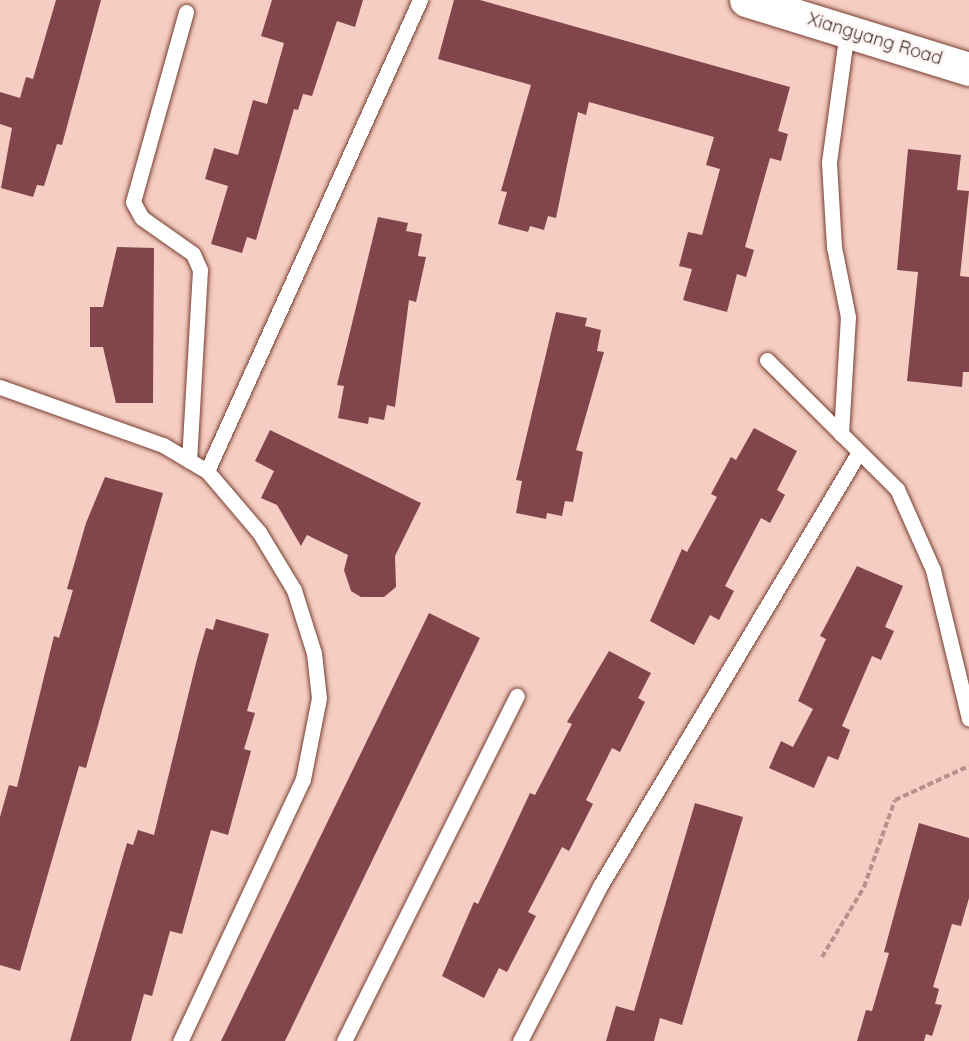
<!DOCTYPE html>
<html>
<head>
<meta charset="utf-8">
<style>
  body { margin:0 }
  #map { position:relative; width:969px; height:1041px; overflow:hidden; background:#f6cdc2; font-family:Quicksand,sans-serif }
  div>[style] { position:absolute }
  .building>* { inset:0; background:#81454b }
  .path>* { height:4px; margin-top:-2px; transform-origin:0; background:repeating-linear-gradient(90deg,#b69289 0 6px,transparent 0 9px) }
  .roads { filter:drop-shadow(0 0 2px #763e31) drop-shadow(0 0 2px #763e31) }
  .lane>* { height:15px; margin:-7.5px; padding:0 7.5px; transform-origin:7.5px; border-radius:7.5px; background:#fff }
  .secondary>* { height:33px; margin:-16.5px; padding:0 16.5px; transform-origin:16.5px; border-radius:16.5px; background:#fff }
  span { translate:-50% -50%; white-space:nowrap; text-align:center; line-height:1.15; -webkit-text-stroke:6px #fef7f5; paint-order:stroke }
  .street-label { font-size:18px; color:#482d27 }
</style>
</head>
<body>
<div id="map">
  <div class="building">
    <div style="clip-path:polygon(56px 0,101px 0,62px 145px,57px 144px,44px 186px,37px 185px,33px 197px,1px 188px,12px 128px,0 124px,0 92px,20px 98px,26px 77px,33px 79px)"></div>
    <div style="clip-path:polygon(272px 0,363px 0,355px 27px,337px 21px,312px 96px,303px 94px,298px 110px,294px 109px,256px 240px,247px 237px,242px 253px,211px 244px,228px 186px,205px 179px,214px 148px,238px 155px,253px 100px,267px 104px,284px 43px,261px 36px)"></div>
    <div style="clip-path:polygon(454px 0,480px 0,790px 87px,778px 131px,788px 134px,781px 161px,770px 158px,745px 247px,754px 250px,746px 277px,737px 274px,727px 312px,683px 300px,692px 269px,679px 266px,688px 232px,702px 235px,720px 169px,706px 165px,714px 137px,589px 102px,586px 115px,578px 112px,556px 218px,548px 216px,544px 230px,530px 226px,528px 232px,498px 224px,507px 192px,501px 191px,531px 85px,438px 59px)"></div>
    <div style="clip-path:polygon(908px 149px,961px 155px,957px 190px,969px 191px,960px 276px,969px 277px,969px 372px,963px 372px,962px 387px,907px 381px,918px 272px,897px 270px)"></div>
    <div style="clip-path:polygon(378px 217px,408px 223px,406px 231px,422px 234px,418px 256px,426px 257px,416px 302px,409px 300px,395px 407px,387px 405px,384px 420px,369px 417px,368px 424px,338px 418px,344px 386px,337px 385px)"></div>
    <div style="clip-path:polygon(117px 247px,154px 248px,153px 403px,116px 403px,103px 347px,90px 347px,90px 307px,103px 307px)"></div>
    <div style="clip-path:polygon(556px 312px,587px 318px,585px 326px,601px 330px,597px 351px,604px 352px,576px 450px,583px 452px,573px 502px,565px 501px,562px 516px,547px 513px,546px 519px,516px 513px,522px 481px,516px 480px)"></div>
    <div style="clip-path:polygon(754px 428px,797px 451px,777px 490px,785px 495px,770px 523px,761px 518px,725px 586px,734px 591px,719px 620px,710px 615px,694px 645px,650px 621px,682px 549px,687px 552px,717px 497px,711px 494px,731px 457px,736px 460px)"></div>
    <div style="clip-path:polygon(270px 430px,421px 503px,395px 556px,396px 587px,384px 597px,361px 597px,351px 591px,344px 570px,348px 555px,307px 535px,301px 546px,277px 505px,261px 498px,274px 471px,255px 461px)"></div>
    <div style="clip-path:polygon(105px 477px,163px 493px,86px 768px,79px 766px,20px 971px,0 965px,0 817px,9px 785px,17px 787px,54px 636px,59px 638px,73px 590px,67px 589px,86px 523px)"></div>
    <div style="clip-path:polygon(857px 566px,903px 586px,885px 627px,894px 631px,881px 660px,872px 656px,842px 726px,850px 730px,838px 760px,828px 756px,814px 788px,769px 768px,781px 741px,793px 747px,813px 709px,798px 701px,826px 639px,820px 636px)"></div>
    <div style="clip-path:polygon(429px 613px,480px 638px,384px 836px,285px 1041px,221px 1041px)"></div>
    <div style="clip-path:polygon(216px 619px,269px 634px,247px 711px,255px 713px,244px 749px,251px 751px,228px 835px,211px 830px,182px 934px,170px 931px,152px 996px,144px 994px,131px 1041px,70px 1041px,127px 843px,133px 845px,138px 830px,154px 835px,197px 659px,206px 628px,213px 630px)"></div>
    <div style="clip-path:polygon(609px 651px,651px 673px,638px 698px,645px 702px,620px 752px,612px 748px,586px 800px,593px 804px,569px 851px,562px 847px,528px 912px,536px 916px,507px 972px,499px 968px,484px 998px,442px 976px,474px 902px,478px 904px,530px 793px,535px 795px,572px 724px,567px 722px)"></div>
    <div style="clip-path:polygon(695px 803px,743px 817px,682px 1025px,660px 1018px,654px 1041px,606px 1041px,616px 1006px,634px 1011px)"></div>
    <div style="clip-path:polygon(919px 823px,969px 838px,969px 898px,961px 926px,952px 924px,933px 987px,939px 989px,935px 1004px,942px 1005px,932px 1036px,926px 1034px,924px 1041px,857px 1041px,866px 1010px,872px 1011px,889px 953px,884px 952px)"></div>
  </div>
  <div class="path">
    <div style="left:822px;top:957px;width:82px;rotate:-59deg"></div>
    <div style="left:864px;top:887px;width:92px;rotate:-70.4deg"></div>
    <div style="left:895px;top:800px;width:81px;rotate:-24.7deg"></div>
  </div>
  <div class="roads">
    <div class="lane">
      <div style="left:186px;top:12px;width:197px;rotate:105.6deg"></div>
      <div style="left:133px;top:202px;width:18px;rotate:61deg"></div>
      <div style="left:142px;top:218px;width:62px;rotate:35.2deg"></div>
      <div style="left:193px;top:254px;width:17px;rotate:66deg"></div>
      <div style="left:200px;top:270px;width:191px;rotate:93.3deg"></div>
      <div style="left:767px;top:360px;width:183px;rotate:44.8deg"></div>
      <div style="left:897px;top:489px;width:89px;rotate:66deg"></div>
      <div style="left:933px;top:570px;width:153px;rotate:76.4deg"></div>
      <div style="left:0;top:387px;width:173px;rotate:19.6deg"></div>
      <div style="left:163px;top:445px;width:51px;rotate:30.6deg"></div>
      <div style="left:207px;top:471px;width:80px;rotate:49.6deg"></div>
      <div style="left:259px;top:532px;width:68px;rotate:58.9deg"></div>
      <div style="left:294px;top:590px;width:66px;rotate:72.4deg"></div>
      <div style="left:314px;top:653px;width:45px;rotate:83.7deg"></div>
      <div style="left:319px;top:698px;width:83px;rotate:101.2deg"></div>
      <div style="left:303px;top:779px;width:289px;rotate:115.1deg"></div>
      <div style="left:841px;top:434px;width:117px;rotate:-86.6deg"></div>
      <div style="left:848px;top:317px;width:71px;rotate:-101.3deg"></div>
      <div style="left:834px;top:247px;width:85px;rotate:-93.4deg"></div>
      <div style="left:829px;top:162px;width:133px;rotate:-82.2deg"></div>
      <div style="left:207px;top:471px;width:517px;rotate:-65.67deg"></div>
      <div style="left:344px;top:1041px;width:386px;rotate:-63.4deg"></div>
      <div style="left:520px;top:1041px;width:174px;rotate:-62.7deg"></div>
      <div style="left:600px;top:886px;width:505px;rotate:-59.17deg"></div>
    </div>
    <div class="secondary">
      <div style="left:746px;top:0;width:233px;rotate:17.2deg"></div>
    </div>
  </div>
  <div class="street-label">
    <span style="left:875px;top:39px;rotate:17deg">Xiangyang Road</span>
  </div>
</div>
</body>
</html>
